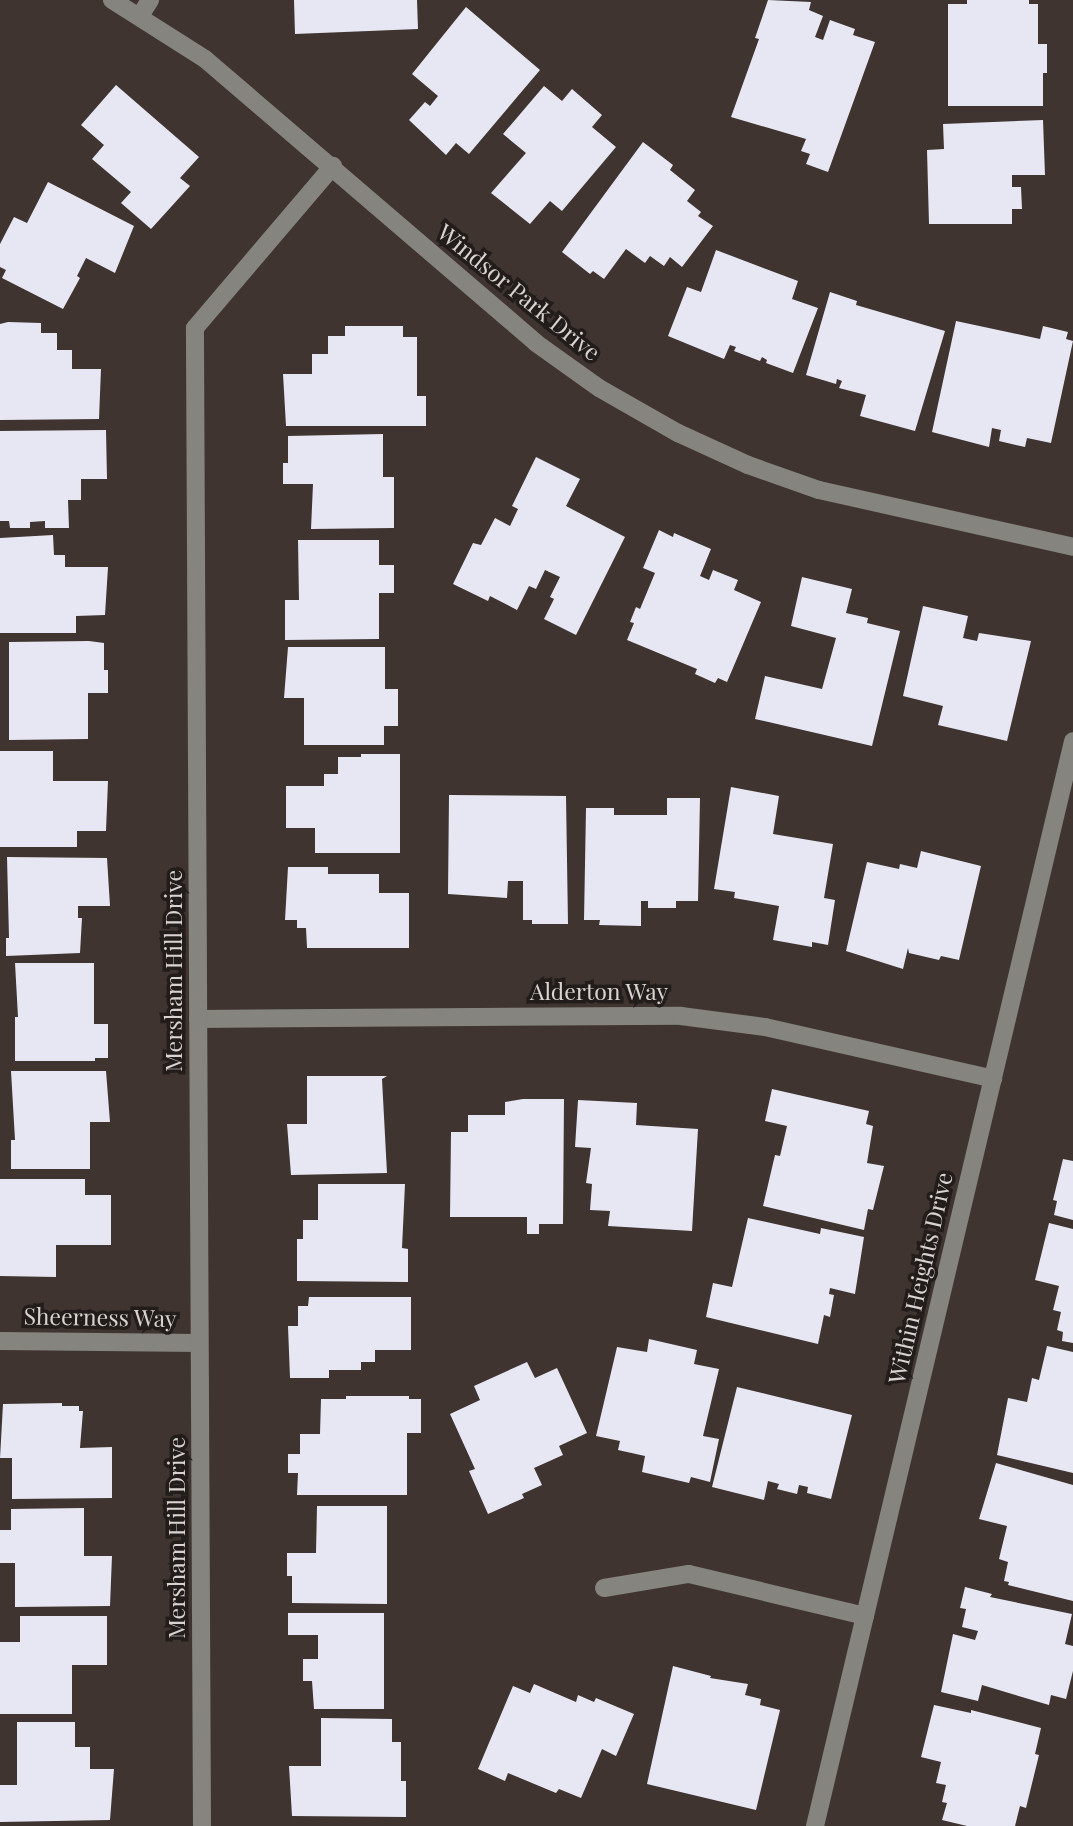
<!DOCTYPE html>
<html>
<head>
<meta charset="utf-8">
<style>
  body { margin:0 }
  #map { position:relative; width:1073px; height:1826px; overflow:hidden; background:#3f3430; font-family:"Playfair Display",serif }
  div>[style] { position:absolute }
  .building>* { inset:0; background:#e7e7f4 }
  .minor>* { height:18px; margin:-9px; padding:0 9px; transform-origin:9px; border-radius:9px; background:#85847f }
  span { translate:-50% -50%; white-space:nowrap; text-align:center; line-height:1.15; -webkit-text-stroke:7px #221d1b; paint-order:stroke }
  .street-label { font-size:23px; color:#d9d2d0 }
</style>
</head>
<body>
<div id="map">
  <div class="building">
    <div style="clip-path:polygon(294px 0,417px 0,418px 29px,295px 34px)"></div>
    <div style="clip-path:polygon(768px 0,811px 2px,809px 10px,823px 16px,815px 37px,823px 40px,830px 20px,855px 29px,853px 35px,875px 42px,828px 172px,806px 164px,810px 154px,801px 151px,806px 139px,731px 117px,759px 39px,755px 38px)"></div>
    <div style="clip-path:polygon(967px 0,1029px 0,1029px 4px,1038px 4px,1038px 44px,1047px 44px,1047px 73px,1043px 73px,1043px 106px,948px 106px,948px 4px,967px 4px)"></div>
    <div style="clip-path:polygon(466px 7px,540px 70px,469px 154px,456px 143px,446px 155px,409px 120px,425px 102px,430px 106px,438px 96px,412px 74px)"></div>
    <div style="clip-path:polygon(116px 85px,199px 157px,180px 178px,190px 186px,151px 229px,121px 203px,131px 192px,92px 159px,104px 145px,81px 125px)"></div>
    <div style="clip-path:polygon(544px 86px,562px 101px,572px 89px,602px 115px,592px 127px,616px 147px,562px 211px,550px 201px,530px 224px,491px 193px,526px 153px,503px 134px)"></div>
    <div style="clip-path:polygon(1043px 120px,1045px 175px,1012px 175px,1012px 187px,1021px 187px,1022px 209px,1012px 209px,1012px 224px,929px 224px,927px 150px,944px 149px,943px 124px)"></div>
    <div style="clip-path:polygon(643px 142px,673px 165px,670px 170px,695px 190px,687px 201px,701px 212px,698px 216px,713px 226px,682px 267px,670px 257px,664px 266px,650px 256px,645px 263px,626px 249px,604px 279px,593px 271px,590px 274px,562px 252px)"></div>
    <div style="clip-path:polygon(48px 182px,134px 226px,115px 273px,86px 258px,77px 276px,80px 278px,63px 309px,2px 278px,6px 270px,0 267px,0 244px,14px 217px,27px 223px)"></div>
    <div style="clip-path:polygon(716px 250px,798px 281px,792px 299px,818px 308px,793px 373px,766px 363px,767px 360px,762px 357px,760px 361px,734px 351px,736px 347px,730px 345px,724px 359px,668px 336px,687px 287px,701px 292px)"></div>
    <div style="clip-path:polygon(830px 292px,857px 301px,856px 305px,945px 331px,915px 431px,860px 416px,866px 395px,839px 388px,842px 381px,837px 379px,836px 384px,806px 375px)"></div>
    <div style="clip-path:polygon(956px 321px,1040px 339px,1043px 326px,1068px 332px,1066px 339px,1073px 341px,1051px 443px,1027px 438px,1025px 447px,999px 441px,1001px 430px,992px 428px,989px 447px,932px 432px)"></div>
    <div style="clip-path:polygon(8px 322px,41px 323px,41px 333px,57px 333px,57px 350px,72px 350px,72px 369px,101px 369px,99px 419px,0 420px,0 324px)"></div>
    <div style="clip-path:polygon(345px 326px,403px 326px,403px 337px,417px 337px,417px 396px,426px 396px,426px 426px,286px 426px,283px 374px,312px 374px,312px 354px,328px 354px,328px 336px,345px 336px)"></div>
    <div style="clip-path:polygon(106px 430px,107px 479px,81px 479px,81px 500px,68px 500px,69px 528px,45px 528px,45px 521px,30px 522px,30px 528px,10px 528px,9px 521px,0 521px,0 431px)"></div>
    <div style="clip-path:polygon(383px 434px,383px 477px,394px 477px,394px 528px,311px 529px,313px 484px,283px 484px,283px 463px,288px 463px,288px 436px)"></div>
    <div style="clip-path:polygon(536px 457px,580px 479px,566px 506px,625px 537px,576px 635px,544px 619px,554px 599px,550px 597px,560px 577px,545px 570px,536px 589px,529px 586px,517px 610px,490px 596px,488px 601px,453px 584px,473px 543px,481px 545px,495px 518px,510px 526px,518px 509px,512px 506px)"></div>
    <div style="clip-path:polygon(659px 530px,673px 537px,674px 533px,711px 549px,700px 576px,709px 580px,713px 570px,738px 580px,734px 590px,761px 602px,727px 682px,718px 678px,715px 683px,695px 674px,697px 669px,627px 640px,634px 623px,630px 622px,636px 607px,640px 609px,655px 573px,643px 568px)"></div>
    <div style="clip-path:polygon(53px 535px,54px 555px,65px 555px,65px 567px,108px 567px,105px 615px,76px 616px,76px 633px,0 633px,0 538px)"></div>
    <div style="clip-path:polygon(298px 540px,379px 540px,379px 565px,394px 565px,394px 593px,379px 593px,379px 639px,285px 640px,285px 600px,299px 600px)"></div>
    <div style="clip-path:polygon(802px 577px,852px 589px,846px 613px,868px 618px,867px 623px,900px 631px,872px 746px,755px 719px,765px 676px,822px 689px,836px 638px,791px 626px)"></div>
    <div style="clip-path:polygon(923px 606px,968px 616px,963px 638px,977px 641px,979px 633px,1031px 641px,1007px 741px,938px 725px,943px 706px,903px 696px)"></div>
    <div style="clip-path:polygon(89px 641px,104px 643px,104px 670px,108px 670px,108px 693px,88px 693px,88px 739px,9px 740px,9px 642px)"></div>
    <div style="clip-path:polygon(288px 647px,385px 647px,385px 689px,398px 689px,398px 726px,384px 726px,384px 745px,304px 745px,304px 698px,284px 698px)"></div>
    <div style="clip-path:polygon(0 751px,53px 751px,53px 781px,108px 781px,106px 831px,77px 831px,77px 847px,0 847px)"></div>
    <div style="clip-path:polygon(361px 754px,400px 754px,400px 853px,315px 853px,315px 828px,286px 828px,286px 786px,324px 786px,324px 774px,338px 774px,338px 757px,361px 757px)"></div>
    <div style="clip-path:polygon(731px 787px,779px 796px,773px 834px,833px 844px,824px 898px,835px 900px,828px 945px,812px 942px,812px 947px,773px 940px,779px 906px,734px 898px,735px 892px,714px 889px)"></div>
    <div style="clip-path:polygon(449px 795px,566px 796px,568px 924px,532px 924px,532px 920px,523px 920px,523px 881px,508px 881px,507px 898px,448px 894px)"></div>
    <div style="clip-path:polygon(667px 798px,700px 798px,698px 901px,676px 901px,676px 908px,648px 908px,648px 901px,641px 901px,641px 926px,599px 925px,600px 920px,584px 920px,586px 808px,614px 808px,614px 815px,667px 815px)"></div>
    <div style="clip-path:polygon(921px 851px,981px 866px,959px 960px,941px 956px,939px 960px,909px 953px,908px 948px,903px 969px,846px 951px,867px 862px,899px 869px,900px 864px,917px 868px)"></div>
    <div style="clip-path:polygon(7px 857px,107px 858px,110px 906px,78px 906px,78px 918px,82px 918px,80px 953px,6px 956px,6px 938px,9px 938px)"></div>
    <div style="clip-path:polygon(288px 867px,328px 867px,328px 874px,379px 874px,379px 893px,409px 893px,409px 948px,307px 948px,306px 928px,297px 928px,297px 920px,285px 920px)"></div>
    <div style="clip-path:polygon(15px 963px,94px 963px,94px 1024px,108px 1024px,108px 1058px,95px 1058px,95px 1061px,15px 1061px,15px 1017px,18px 1017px)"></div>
    <div style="clip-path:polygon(11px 1071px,106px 1071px,110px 1122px,90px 1122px,90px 1169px,11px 1169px,11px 1140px,15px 1140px)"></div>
    <div style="clip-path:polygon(307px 1076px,387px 1076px,382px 1079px,387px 1173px,291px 1175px,287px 1124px,307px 1124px)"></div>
    <div style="clip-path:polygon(772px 1089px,869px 1111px,866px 1124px,873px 1126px,867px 1163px,884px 1166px,873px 1210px,868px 1209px,864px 1230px,763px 1206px,775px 1155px,780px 1156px,787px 1126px,765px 1121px)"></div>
    <div style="clip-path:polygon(523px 1099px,564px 1099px,563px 1224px,539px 1224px,539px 1234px,527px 1234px,527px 1217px,450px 1217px,451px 1132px,468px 1132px,468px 1115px,505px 1115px,505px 1102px)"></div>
    <div style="clip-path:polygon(578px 1100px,637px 1103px,636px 1125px,698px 1129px,692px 1231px,608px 1226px,610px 1211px,590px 1210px,592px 1184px,586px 1183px,591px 1148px,575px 1147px)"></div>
    <div style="clip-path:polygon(1063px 1159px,1073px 1161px,1073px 1220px,1054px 1215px,1057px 1201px,1053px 1200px)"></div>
    <div style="clip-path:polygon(0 1179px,85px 1179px,85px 1195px,111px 1195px,111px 1245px,56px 1245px,56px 1277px,0 1276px)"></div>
    <div style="clip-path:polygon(318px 1184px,405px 1184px,402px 1248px,408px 1249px,408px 1282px,297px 1281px,297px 1239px,303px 1239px,303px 1220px,318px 1220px)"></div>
    <div style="clip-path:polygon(748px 1218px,820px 1234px,821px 1228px,864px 1237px,855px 1294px,830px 1288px,829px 1294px,834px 1295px,830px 1317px,824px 1315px,818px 1344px,706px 1317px,713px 1283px,732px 1287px)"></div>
    <div style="clip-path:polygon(1049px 1223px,1073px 1229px,1073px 1343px,1062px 1341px,1063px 1332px,1057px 1330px,1061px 1312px,1053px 1310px,1059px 1286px,1035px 1280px)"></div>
    <div style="clip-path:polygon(309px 1297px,411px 1297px,411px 1350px,375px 1350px,375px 1362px,361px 1362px,361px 1370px,329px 1370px,329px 1378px,290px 1378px,288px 1326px,298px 1326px,298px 1306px,308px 1306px)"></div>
    <div style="clip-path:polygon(649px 1339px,697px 1350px,694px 1364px,719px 1369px,703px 1436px,719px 1439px,710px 1482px,691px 1477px,689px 1483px,642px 1472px,645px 1456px,618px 1450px,620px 1441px,596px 1436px,617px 1347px,647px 1352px)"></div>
    <div style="clip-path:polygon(1047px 1346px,1073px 1352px,1073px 1473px,997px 1455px,1008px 1398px,1027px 1402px,1032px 1378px,1039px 1380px)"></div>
    <div style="clip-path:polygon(527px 1362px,535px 1378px,557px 1368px,587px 1433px,559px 1446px,563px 1455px,534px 1468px,542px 1485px,522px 1494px,524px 1498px,488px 1514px,469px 1471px,475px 1469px,450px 1414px,480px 1400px,474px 1386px)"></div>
    <div style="clip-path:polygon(737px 1387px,852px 1415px,831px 1499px,807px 1493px,808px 1487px,799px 1485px,797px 1494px,777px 1489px,779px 1484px,768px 1481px,764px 1500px,712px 1487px)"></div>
    <div style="clip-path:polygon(346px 1396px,409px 1396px,409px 1399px,421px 1399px,421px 1433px,407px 1433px,407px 1495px,297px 1495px,298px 1473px,288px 1473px,288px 1454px,300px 1454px,300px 1434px,320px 1434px,321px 1399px,346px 1399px)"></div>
    <div style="clip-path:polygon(62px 1403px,62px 1406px,79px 1406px,79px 1411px,83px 1411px,80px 1448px,112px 1447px,112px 1498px,12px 1499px,12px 1458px,0 1458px,3px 1404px)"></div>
    <div style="clip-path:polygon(996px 1463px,1073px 1485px,1073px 1601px,1008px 1585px,1009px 1582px,1004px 1581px,1008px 1562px,999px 1559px,1007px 1526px,979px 1519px)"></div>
    <div style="clip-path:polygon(317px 1506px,387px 1506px,387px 1604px,292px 1603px,292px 1576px,287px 1576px,287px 1553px,316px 1553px)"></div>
    <div style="clip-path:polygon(84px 1508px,84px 1556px,112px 1556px,110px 1606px,15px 1607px,15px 1563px,0 1563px,0 1530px,11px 1530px,11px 1509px)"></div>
    <div style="clip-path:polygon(965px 1587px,992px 1594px,990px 1597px,1072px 1614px,1065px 1644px,1073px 1646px,1073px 1671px,1066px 1699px,1051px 1695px,1049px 1705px,982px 1685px,978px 1701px,941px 1692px,953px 1634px,975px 1640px,978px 1631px,962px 1627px,966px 1609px,960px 1608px)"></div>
    <div style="clip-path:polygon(288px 1613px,384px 1613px,384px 1709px,314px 1709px,312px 1681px,303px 1681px,303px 1659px,318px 1659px,318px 1635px,288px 1635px)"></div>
    <div style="clip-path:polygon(20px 1616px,107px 1616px,107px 1665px,72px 1665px,72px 1714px,0 1714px,0 1642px,20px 1642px)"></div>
    <div style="clip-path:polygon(673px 1666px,711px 1676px,710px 1678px,748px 1684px,745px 1695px,761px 1699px,760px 1705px,780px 1710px,756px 1810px,647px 1784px)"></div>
    <div style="clip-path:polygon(534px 1684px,576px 1702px,578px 1695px,594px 1702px,596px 1698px,634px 1714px,616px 1756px,602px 1749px,581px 1798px,559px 1789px,556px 1793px,508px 1773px,505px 1781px,478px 1769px,513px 1686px,530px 1693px)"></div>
    <div style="clip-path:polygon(934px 1705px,971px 1713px,971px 1710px,1041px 1728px,1035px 1754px,1039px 1755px,1026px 1808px,1020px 1806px,1015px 1826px,967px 1826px,942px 1820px,947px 1803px,942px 1802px,946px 1785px,936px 1783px,941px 1762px,921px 1757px)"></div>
    <div style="clip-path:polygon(321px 1718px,392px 1719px,392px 1742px,401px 1742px,401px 1781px,406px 1781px,406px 1817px,292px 1816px,289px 1766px,321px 1766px)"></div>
    <div style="clip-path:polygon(17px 1722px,75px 1722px,75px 1747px,90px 1747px,90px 1769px,114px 1769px,110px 1820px,0 1822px,0 1785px,17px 1785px)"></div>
  </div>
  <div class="minor">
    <div style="left:112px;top:0;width:110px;rotate:32.4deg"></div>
    <div style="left:205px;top:59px;width:436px;rotate:40.6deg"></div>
    <div style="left:536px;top:343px;width:77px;rotate:35.5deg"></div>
    <div style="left:599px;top:388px;width:91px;rotate:29.7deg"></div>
    <div style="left:678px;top:433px;width:77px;rotate:24.6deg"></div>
    <div style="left:748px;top:465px;width:75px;rotate:19.4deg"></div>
    <div style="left:819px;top:490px;width:260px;rotate:12.6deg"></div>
    <div style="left:140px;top:16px;width:19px;rotate:-58deg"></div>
    <div style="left:198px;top:1019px;width:483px;rotate:-0.4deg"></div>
    <div style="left:681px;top:1016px;width:85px;rotate:7.5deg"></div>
    <div style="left:765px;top:1027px;width:234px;rotate:12.8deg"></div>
    <div style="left:0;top:1341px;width:199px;rotate:0.6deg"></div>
    <div style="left:604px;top:1588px;width:86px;rotate:-9.4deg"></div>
    <div style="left:689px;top:1574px;width:181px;rotate:13.4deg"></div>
    <div style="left:202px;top:1826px;width:1498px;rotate:-90.27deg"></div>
    <div style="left:195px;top:328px;width:213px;rotate:-49.6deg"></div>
    <div style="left:815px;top:1826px;width:1115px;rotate:-76.62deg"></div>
  </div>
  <div class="street-label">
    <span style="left:519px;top:292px;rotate:39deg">Windsor Park Drive</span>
    <span style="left:173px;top:971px;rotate:-90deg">Mersham Hill Drive</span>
    <span style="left:599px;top:991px">Alderton Way</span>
    <span style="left:920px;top:1278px;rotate:-77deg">Within Heights Drive</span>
    <span style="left:100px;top:1317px;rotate:1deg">Sheerness Way</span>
    <span style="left:176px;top:1538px;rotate:-90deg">Mersham Hill Drive</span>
  </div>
</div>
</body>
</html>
